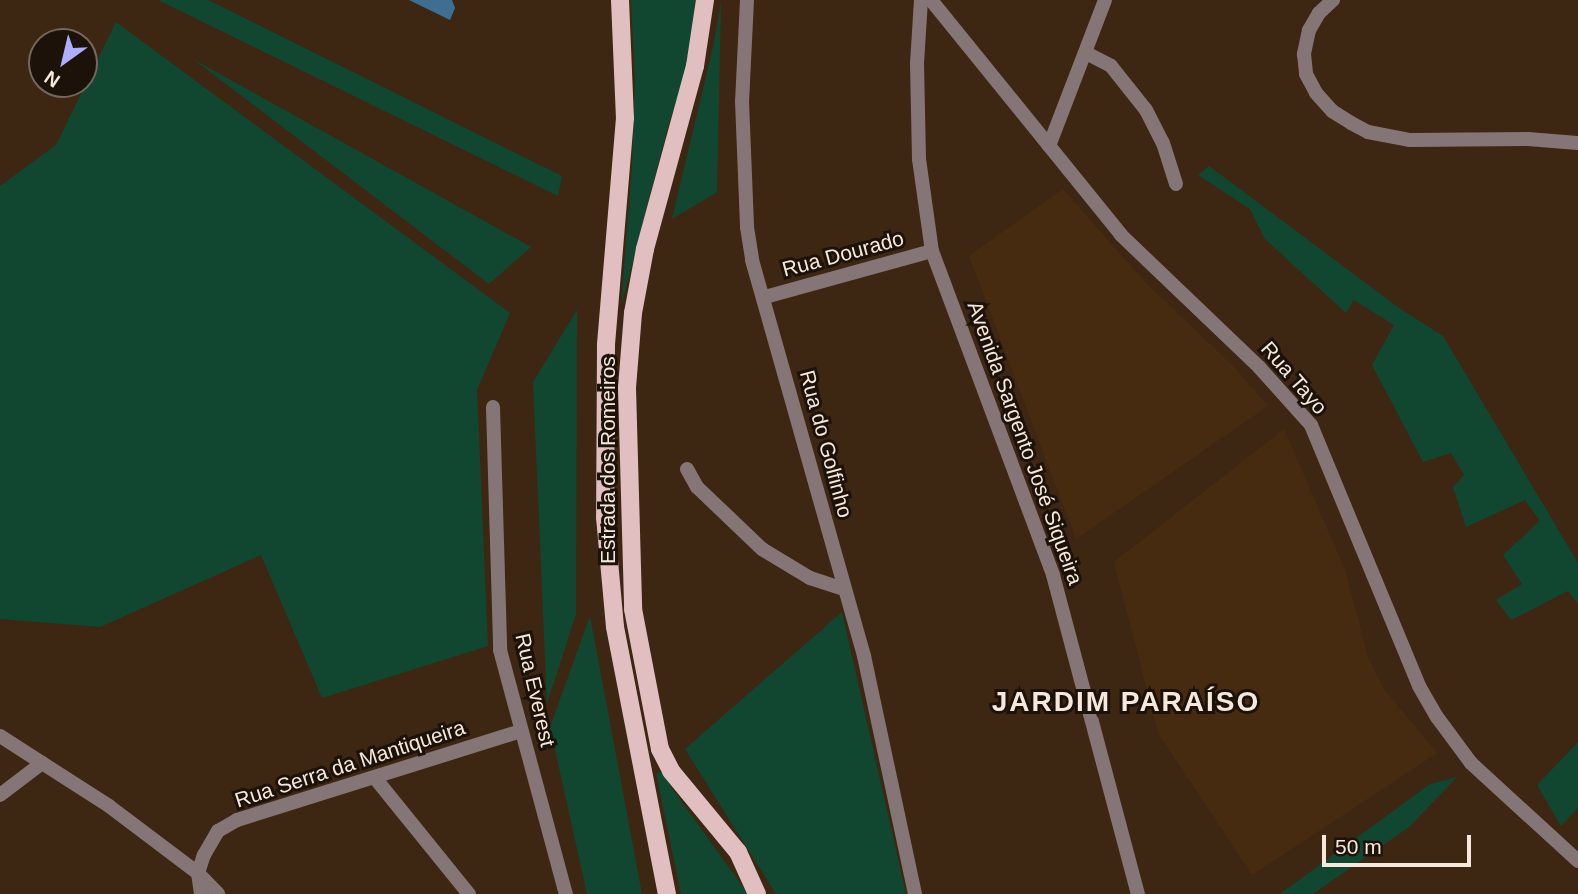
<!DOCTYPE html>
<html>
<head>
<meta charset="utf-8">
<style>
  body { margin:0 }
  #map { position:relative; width:1578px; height:894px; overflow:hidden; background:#3d2712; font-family:Helvetica,sans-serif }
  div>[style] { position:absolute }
  .built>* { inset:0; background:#472b11 }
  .green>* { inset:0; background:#114730 }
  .water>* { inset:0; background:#3f6e93 }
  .minor>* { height:14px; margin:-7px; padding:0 7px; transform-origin:7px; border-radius:7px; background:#867577 }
  .tertiary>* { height:14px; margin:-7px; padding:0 7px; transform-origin:7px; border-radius:7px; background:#867577 }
  .primary>* { height:18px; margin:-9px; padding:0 9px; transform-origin:9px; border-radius:9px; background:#e1bfc1 }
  span { translate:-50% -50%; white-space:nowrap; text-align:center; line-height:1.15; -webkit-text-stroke:6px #1c120a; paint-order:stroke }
  .street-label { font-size:21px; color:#f6e8db }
  .district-label { font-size:28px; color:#f6e8db; font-weight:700; letter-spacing:2px }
  .north { position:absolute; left:28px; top:28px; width:70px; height:70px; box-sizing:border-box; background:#1c120a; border:2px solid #73685e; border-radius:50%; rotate:214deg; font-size:19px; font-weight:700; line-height:28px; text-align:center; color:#f6e8db }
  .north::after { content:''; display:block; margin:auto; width:24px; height:32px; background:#afaefa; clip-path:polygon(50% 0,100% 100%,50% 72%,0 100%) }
  .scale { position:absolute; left:1322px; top:835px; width:149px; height:32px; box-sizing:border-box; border:4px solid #f6e8db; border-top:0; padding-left:9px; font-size:21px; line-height:24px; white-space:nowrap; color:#f6e8db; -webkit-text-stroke:5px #1c120a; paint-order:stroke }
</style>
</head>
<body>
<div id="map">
  <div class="built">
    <div style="clip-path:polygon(1063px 189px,1145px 282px,1235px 368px,1268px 406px,1076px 539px,969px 256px)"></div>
    <div style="clip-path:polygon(1284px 429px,1345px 570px,1368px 657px,1384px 689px,1437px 753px,1252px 875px,1158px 733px,1114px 562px)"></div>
  </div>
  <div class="green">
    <div style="clip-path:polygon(158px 0,208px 0,562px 176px,558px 196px)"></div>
    <div style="clip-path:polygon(631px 0,695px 0,691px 54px,667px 130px,621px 307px,632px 167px,635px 82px)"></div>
    <div style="clip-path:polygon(721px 2px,717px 192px,672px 219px,713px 47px)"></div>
    <div style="clip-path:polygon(116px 22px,510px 313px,477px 390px,488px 646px,322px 698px,261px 555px,100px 627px,0 619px,0 186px,56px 145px)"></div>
    <div style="clip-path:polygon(193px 59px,531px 247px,489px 284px)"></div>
    <div style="clip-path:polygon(1209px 166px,1399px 308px,1443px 336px,1578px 563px,1578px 604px,1568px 591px,1511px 620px,1496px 600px,1522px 584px,1503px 555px,1540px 521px,1525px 500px,1466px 527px,1453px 487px,1464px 475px,1451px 453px,1423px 462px,1372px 365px,1394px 325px,1354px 300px,1346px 313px,1265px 239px,1250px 209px,1198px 175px)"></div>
    <div style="clip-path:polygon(577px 310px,576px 614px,547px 704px,533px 382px)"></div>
    <div style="clip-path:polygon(842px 612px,906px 894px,776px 894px,685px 749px)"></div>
    <div style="clip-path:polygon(590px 616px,642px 894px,587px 894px,550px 727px)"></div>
    <div style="clip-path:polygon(1578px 742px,1578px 808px,1561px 826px,1537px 785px)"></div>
    <div style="clip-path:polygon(663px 771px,671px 787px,748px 894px,681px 894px,656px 773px)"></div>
    <div style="clip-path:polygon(1457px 777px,1409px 827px,1313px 894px,1280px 894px,1430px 784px)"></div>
  </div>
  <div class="water">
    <div style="clip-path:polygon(409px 0,452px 0,455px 8px,450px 20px)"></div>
  </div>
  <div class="minor">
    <div style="left:747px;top:0;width:101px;rotate:92.8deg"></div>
    <div style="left:742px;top:101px;width:126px;rotate:87.7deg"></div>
    <div style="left:747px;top:227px;width:33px;rotate:81deg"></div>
    <div style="left:752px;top:260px;width:412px;rotate:74.2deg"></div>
    <div style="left:864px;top:656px;width:243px;rotate:77.9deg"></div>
    <div style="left:921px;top:0;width:63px;rotate:93.6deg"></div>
    <div style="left:917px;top:63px;width:96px;rotate:88.8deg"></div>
    <div style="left:919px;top:159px;width:93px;rotate:82deg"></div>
    <div style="left:932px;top:251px;width:346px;rotate:69.5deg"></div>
    <div style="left:1053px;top:575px;width:330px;rotate:75.1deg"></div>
    <div style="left:931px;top:0;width:302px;rotate:51deg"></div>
    <div style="left:1121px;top:235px;width:191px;rotate:43.7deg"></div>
    <div style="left:1259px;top:367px;width:78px;rotate:48.1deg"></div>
    <div style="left:1311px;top:425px;width:282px;rotate:67.5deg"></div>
    <div style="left:1419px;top:686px;width:36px;rotate:60deg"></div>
    <div style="left:1437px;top:717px;width:57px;rotate:53.5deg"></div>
    <div style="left:1471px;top:763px;width:145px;rotate:42.5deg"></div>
    <div style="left:1333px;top:0;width:19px;rotate:137deg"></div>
    <div style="left:1319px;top:13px;width:20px;rotate:120deg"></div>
    <div style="left:1309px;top:30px;width:25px;rotate:102deg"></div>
    <div style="left:1304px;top:54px;width:20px;rotate:84deg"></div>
    <div style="left:1306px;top:74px;width:21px;rotate:62deg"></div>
    <div style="left:1316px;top:93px;width:24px;rotate:48deg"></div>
    <div style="left:1332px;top:111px;width:22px;rotate:32deg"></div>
    <div style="left:1351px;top:123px;width:19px;rotate:28deg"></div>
    <div style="left:1368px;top:132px;width:43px;rotate:10.8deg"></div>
    <div style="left:1410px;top:140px;width:118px;rotate:-0.5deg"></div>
    <div style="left:1528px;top:139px;width:50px;rotate:4.6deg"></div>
    <div style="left:1086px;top:53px;width:28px;rotate:27deg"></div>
    <div style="left:1111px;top:66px;width:56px;rotate:51.5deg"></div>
    <div style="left:1146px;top:110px;width:37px;rotate:63deg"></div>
    <div style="left:1163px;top:143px;width:43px;rotate:72.4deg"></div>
    <div style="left:1049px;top:146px;width:156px;rotate:-69deg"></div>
    <div style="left:765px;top:297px;width:173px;rotate:-15.4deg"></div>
    <div style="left:493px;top:407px;width:243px;rotate:88.3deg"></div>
    <div style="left:500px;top:650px;width:253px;rotate:74.9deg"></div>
    <div style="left:687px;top:469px;width:21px;rotate:61deg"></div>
    <div style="left:697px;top:487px;width:90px;rotate:43.6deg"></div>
    <div style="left:762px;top:549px;width:56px;rotate:31.1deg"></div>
    <div style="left:810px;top:578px;width:35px;rotate:18deg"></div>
    <div style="left:375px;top:778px;width:149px;rotate:51deg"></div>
    <div style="left:0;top:795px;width:53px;rotate:-37.3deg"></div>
    <div style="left:201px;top:894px;width:21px;rotate:-98deg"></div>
    <div style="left:198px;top:873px;width:19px;rotate:-72deg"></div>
    <div style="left:204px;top:855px;width:28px;rotate:-60deg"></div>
    <div style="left:218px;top:831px;width:22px;rotate:-30deg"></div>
    <div style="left:237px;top:820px;width:298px;rotate:-17.4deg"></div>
  </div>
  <div class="tertiary">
    <div style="left:0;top:736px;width:130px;rotate:32.7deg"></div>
    <div style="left:109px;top:806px;width:111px;rotate:37deg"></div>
    <div style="left:198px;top:873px;width:29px;rotate:46deg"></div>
  </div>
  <div class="primary">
    <div style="left:620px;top:0;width:118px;rotate:87.6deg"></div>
    <div style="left:625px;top:118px;width:228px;rotate:94.8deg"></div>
    <div style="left:606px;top:345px;width:172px;rotate:90.3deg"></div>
    <div style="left:605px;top:517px;width:110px;rotate:84.8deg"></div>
    <div style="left:615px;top:627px;width:272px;rotate:79deg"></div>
    <div style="left:705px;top:0;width:67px;rotate:98.6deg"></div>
    <div style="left:695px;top:66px;width:190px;rotate:105.3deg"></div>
    <div style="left:645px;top:249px;width:65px;rotate:100.6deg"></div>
    <div style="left:633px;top:313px;width:75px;rotate:94.6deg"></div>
    <div style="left:627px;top:388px;width:221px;rotate:88.4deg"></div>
    <div style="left:633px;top:609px;width:143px;rotate:79.1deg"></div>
    <div style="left:660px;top:749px;width:25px;rotate:63deg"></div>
    <div style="left:671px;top:771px;width:105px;rotate:50.4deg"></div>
    <div style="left:738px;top:852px;width:46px;rotate:65.7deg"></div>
  </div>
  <div class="street-label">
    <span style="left:843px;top:254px;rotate:-15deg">Rua Dourado</span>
    <span style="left:1294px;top:378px;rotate:49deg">Rua Tayo</span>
    <span style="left:1025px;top:443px;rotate:70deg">Avenida Sargento José Siqueira</span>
    <span style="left:826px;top:444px;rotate:75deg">Rua do Golfinho</span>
    <span style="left:608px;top:460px;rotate:-90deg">Estrada dos Romeiros</span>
    <span style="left:535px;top:690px;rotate:77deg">Rua Everest</span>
    <span style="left:350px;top:764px;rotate:-18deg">Rua Serra da Mantiqueira</span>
  </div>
  <div class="district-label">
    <span style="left:1126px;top:702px">JARDIM PARAÍSO</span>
  </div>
  <div class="north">N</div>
  <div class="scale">50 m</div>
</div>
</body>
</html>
